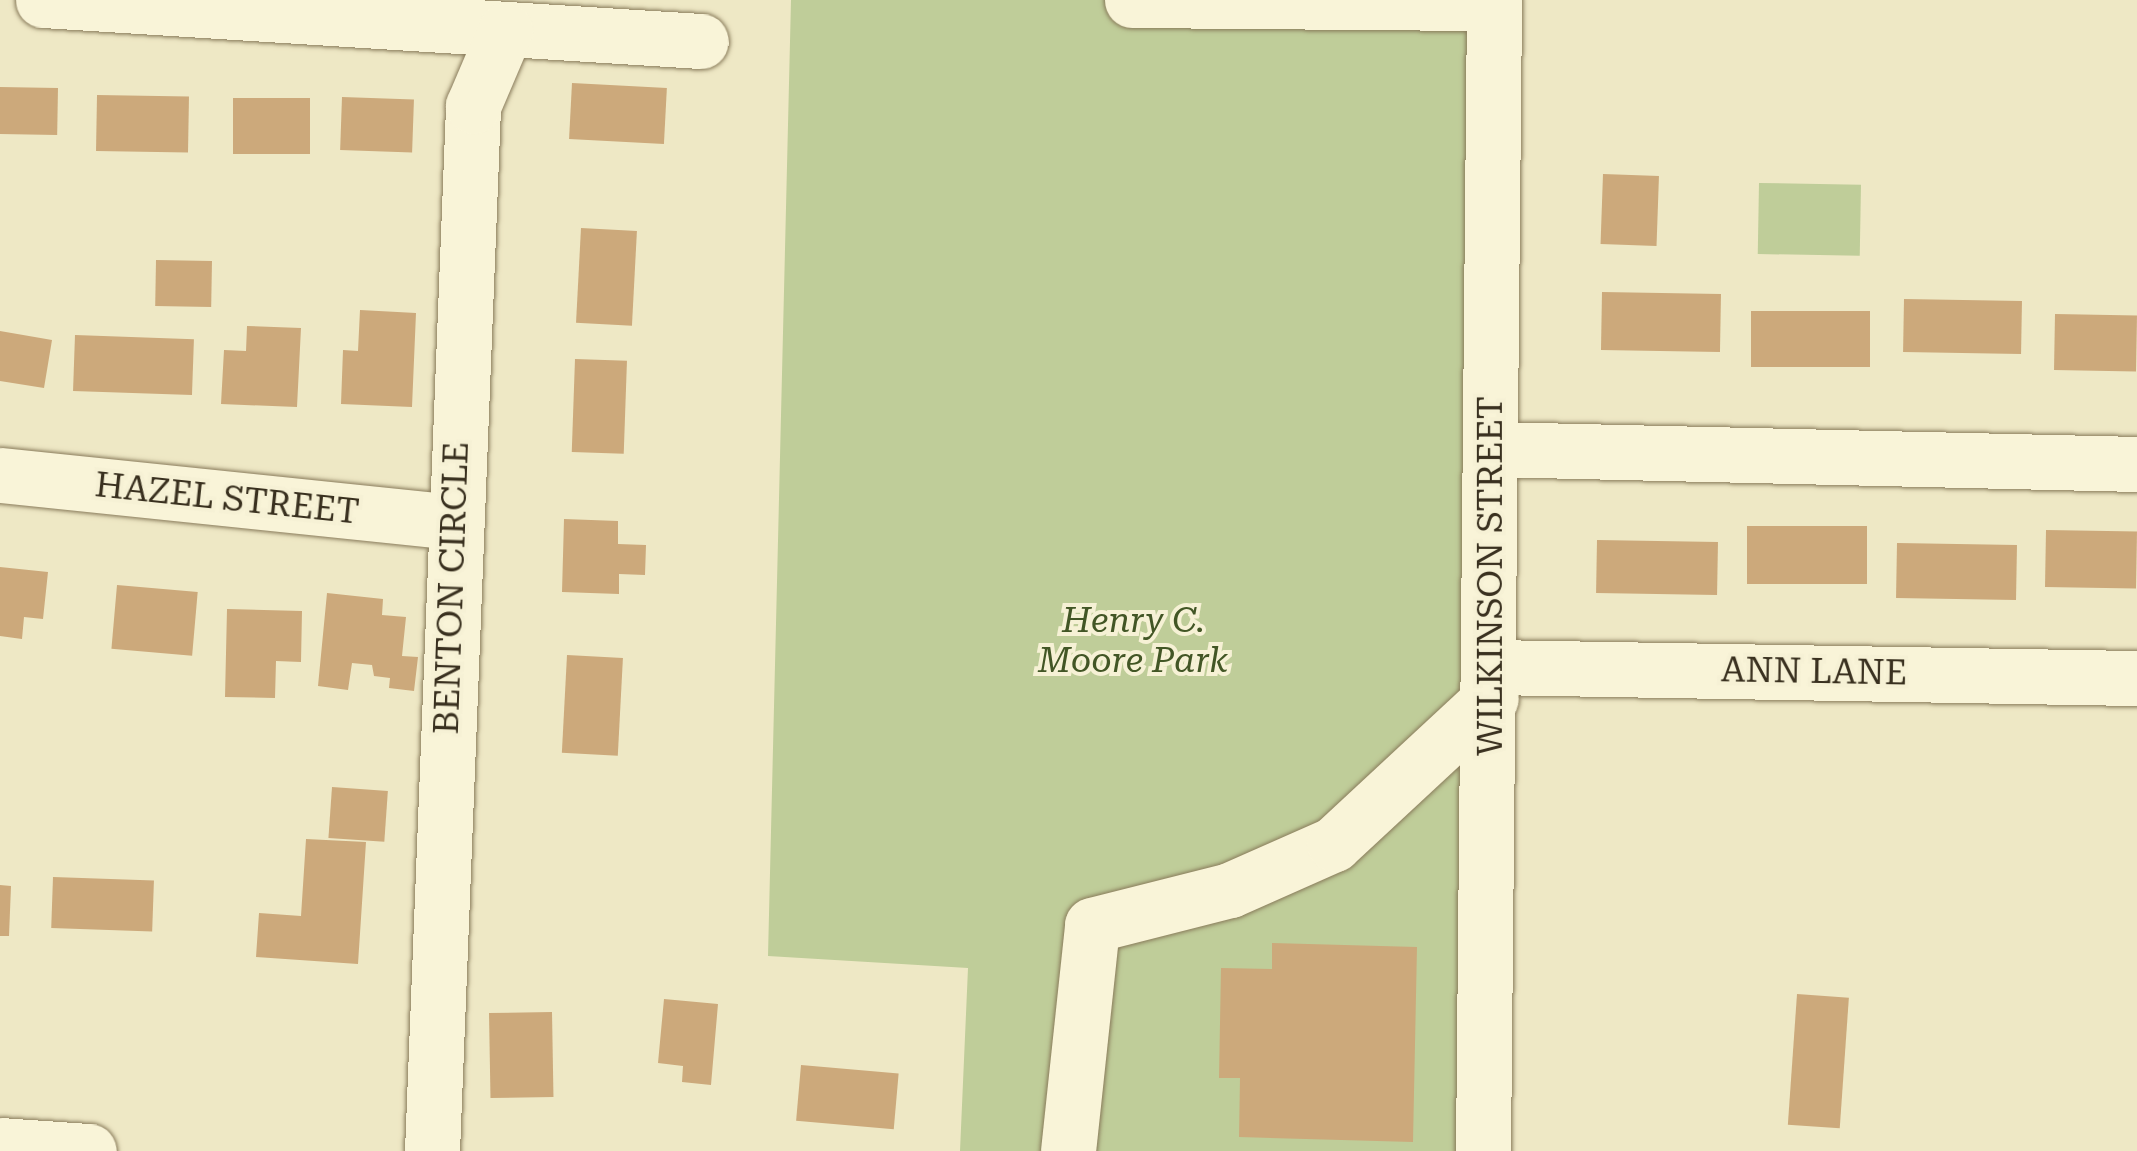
<!DOCTYPE html>
<html>
<head>
<meta charset="utf-8">
<style>
  body { margin:0 }
  #map { position:relative; width:2137px; height:1151px; overflow:hidden; background:#eee8c5; font-family:"Roboto Serif",serif }
  div>[style] { position:absolute }
  .green>* { inset:0; background:#bfcd99; transform-origin:0 0 }
  .building>* { inset:0; background:#cca97b; transform-origin:0 0 }
  .roads { filter:drop-shadow(0 0 2px #897b5b) drop-shadow(0 0 2px #897b5b) }
  .minor>* { height:55px; margin:-27.5px; padding:0 27.5px; transform-origin:27.5px; border-radius:27.5px; background:#f9f4d8 }
  span { translate:-50% -50%; white-space:nowrap; text-align:center; line-height:1.15; -webkit-text-stroke:8px #f6f1d5; paint-order:stroke }
  .street-label { font-size:35px; color:#39301f }
  .park-label { font-size:35px; color:#425625; font-style:italic }
</style>
</head>
<body>
<div id="map">
  <div class="green">
    <div style="clip-path:polygon(791px 0,1494px 0,1483px 1151px,960px 1151px,968px 968px,768px 956px)"></div>
    <div style="left:1759px;top:183px;width:102px;height:71px;rotate:1deg"></div>
  </div>
  <div class="building">
    <div style="left:572px;top:83px;width:95px;height:56px;rotate:3deg"></div>
    <div style="left:0;top:87px;width:58px;height:47px;rotate:1deg"></div>
    <div style="left:97px;top:95px;width:92px;height:56px;rotate:1deg"></div>
    <div style="left:342px;top:97px;width:72px;height:53px;rotate:2deg"></div>
    <div style="left:233px;top:98px;width:77px;height:56px"></div>
    <div style="left:1603px;top:174px;width:56px;height:70px;rotate:2deg"></div>
    <div style="left:581px;top:228px;width:56px;height:95px;rotate:3deg"></div>
    <div style="left:156px;top:260px;width:56px;height:46px;rotate:1deg"></div>
    <div style="left:1602px;top:292px;width:119px;height:58px;rotate:1deg"></div>
    <div style="left:1904px;top:299px;width:118px;height:53px;rotate:1deg"></div>
    <div style="clip-path:polygon(360px 310px,416px 313px,412px 407px,341px 404px,343px 350px,358px 351px)"></div>
    <div style="left:1751px;top:311px;width:119px;height:56px"></div>
    <div style="left:2055px;top:314px;width:82px;height:56px;rotate:1deg"></div>
    <div style="clip-path:polygon(247px 326px,301px 328px,297px 407px,221px 404px,224px 350px,246px 351px)"></div>
    <div style="clip-path:polygon(0 331px,52px 340px,44px 388px,0 381px)"></div>
    <div style="left:75px;top:335px;width:119px;height:56px;rotate:2deg"></div>
    <div style="left:575px;top:359px;width:52px;height:93px;rotate:2deg"></div>
    <div style="clip-path:polygon(564px 519px,618px 521px,618px 544px,646px 545px,645px 575px,619px 574px,619px 594px,562px 592px)"></div>
    <div style="left:1747px;top:526px;width:120px;height:58px"></div>
    <div style="left:2046px;top:530px;width:91px;height:57px;rotate:1deg"></div>
    <div style="left:1597px;top:540px;width:121px;height:53px;rotate:1deg"></div>
    <div style="left:1897px;top:543px;width:120px;height:55px;rotate:1deg"></div>
    <div style="clip-path:polygon(0 567px,48px 572px,43px 619px,24px 617px,22px 639px,0 636px)"></div>
    <div style="left:117px;top:585px;width:81px;height:64px;rotate:5deg"></div>
    <div style="clip-path:polygon(327px 593px,383px 599px,382px 615px,406px 617px,402px 656px,418px 657px,414px 691px,389px 688px,390px 678px,374px 676px,372px 665px,352px 663px,348px 690px,318px 686px)"></div>
    <div style="clip-path:polygon(227px 609px,302px 611px,301px 662px,276px 661px,275px 698px,225px 697px)"></div>
    <div style="left:567px;top:655px;width:56px;height:98px;rotate:3deg"></div>
    <div style="left:332px;top:787px;width:56px;height:51px;rotate:4deg"></div>
    <div style="clip-path:polygon(306px 839px,366px 842px,358px 964px,256px 957px,259px 913px,301px 916px)"></div>
    <div style="left:53px;top:877px;width:101px;height:51px;rotate:2deg"></div>
    <div style="clip-path:polygon(0 885px,11px 886px,9px 936px,0 936px)"></div>
    <div style="clip-path:polygon(1272px 943px,1417px 947px,1413px 1142px,1239px 1137px,1240px 1078px,1219px 1078px,1221px 968px,1272px 969px)"></div>
    <div style="left:1797px;top:994px;width:52px;height:131px;rotate:4deg"></div>
    <div style="clip-path:polygon(664px 999px,718px 1004px,711px 1085px,682px 1082px,683px 1066px,658px 1063px)"></div>
    <div style="left:552px;top:1012px;width:85px;height:63px;rotate:89deg"></div>
    <div style="left:801px;top:1065px;width:98px;height:56px;rotate:5deg"></div>
  </div>
  <div class="roads">
    <div class="minor">
      <div style="left:43px;top:0;width:659px;rotate:3.57deg"></div>
      <div style="left:1132px;top:0;width:362px;rotate:0.5deg"></div>
      <div style="left:1492px;top:449px;width:645px;rotate:1.33deg"></div>
      <div style="left:0;top:475px;width:455px;rotate:5.9deg"></div>
      <div style="left:1491px;top:667px;width:646px;rotate:0.98deg"></div>
      <div style="left:0;top:1145px;width:89px;rotate:3.9deg"></div>
      <div style="left:432px;top:1151px;width:1046px;rotate:-87.75deg"></div>
      <div style="left:473px;top:106px;width:82px;rotate:-66.9deg"></div>
      <div style="left:1068px;top:1151px;width:227px;rotate:-83.9deg"></div>
      <div style="left:1092px;top:925px;width:142px;rotate:-14.2deg"></div>
      <div style="left:1230px;top:890px;width:114px;rotate:-23.9deg"></div>
      <div style="left:1334px;top:844px;width:214px;rotate:-42.9deg"></div>
      <div style="left:1483px;top:1151px;width:1151px;rotate:-89.45deg"></div>
    </div>
  </div>
  <div class="street-label">
    <span style="left:227px;top:499px;rotate:6deg">HAZEL STREET</span>
    <span style="left:1491px;top:576px;rotate:-90deg">WILKINSON STREET</span>
    <span style="left:452px;top:588px;rotate:-88deg">BENTON CIRCLE</span>
    <span style="left:1814px;top:672px;rotate:1deg">ANN LANE</span>
  </div>
  <div class="park-label">
    <span style="left:1133px;top:641px">Henry C.<br>Moore Park</span>
  </div>
</div>
</body>
</html>
